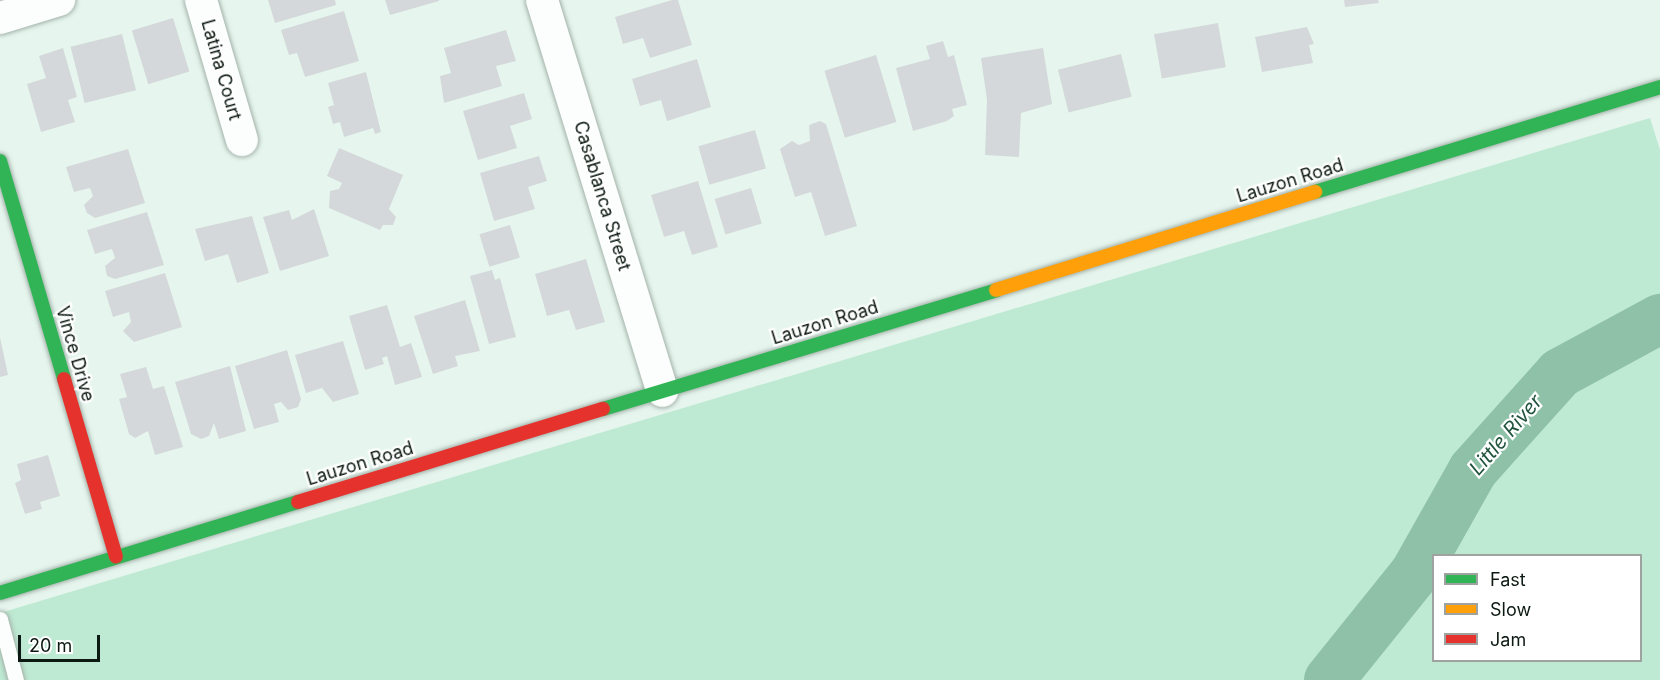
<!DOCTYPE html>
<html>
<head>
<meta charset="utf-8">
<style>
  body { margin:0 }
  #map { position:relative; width:1660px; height:680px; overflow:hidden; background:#e6f6ee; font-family:Inter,sans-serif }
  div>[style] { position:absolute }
  .green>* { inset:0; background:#bee9d2 }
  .river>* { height:50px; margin:-25px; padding:0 25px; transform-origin:25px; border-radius:25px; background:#8ec1a7 }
  .building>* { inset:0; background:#d4d8da; transform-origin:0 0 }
  .roads { filter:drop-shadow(0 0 2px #a4b2aa) drop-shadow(0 0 2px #a4b2aa) }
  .lane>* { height:15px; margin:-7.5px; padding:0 7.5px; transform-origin:7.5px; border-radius:7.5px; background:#fbfefc }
  .street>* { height:32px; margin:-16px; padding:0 16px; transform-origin:16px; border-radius:16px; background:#fbfefc }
  .fast>* { height:14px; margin:-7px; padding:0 7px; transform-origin:7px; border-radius:7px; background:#30b455 }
  .slow>* { height:14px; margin:-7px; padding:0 7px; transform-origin:7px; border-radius:7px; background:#ff9f0a }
  .jam>* { height:14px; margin:-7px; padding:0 7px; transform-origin:7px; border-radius:7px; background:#e5322d }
  span { translate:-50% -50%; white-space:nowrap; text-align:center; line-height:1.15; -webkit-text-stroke:4.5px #fff; paint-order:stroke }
  .street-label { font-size:18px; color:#0d1a13 }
  .water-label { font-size:20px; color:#21553d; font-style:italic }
  .legend { position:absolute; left:1432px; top:554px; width:210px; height:108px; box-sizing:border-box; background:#fff; border:2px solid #9ea3a1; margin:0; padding:8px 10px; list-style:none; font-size:18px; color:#0d1a13 }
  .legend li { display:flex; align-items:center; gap:12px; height:30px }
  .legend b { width:30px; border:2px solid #9ea3a1 }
  .scale { position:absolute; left:18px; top:635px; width:82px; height:27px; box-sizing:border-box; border:3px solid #0d1a13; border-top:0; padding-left:8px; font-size:18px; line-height:21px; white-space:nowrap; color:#0d1a13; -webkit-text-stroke:4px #fff; paint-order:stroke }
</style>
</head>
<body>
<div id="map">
  <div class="green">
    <div style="clip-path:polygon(evenodd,1650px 118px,1660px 150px,1660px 680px,0 680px,0 613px,1650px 118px,1434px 556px,1640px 556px,1640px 660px,1434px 660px,1434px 556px)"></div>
  </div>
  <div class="river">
    <div style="left:1329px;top:680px;width:137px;rotate:-51.2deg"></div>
    <div style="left:1415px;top:573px;width:118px;rotate:-60.6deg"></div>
    <div style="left:1473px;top:470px;width:130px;rotate:-48.1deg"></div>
    <div style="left:1560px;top:373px;width:114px;rotate:-28.4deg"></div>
  </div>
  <div class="building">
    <div style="clip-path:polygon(268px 0,335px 0,336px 5px,275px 23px)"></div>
    <div style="clip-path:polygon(385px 0,439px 0,439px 1px,390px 15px)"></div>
    <div style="clip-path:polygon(672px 0,678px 0,692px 45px,650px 58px,643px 38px,623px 44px,615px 17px)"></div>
    <div style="clip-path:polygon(1344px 0,1378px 0,1379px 3px,1345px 7px)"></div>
    <div style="clip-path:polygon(344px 11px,359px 61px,305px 77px,297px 53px,289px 55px,281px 30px)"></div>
    <div style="left:173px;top:18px;width:56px;height:43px;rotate:73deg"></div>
    <div style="left:1218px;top:23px;width:45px;height:65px;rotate:80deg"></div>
    <div style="clip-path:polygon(1307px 27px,1314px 44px,1309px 45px,1313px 63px,1262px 72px,1255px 37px)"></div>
    <div style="clip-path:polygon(506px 30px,516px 61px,496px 66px,502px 86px,444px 103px,440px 76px,451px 73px,444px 48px)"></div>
    <div style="left:122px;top:34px;width:58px;height:53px;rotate:76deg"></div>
    <div style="clip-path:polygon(943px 41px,948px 57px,954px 55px,967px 105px,952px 109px,954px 116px,947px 121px,913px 131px,896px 68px,930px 59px,926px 46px)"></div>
    <div style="clip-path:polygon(63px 48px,77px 97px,68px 100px,75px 122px,41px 132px,27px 84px,46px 78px,39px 56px)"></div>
    <div style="clip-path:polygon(1043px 48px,1052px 104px,1021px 113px,1019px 157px,985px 155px,987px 100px,981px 58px)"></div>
    <div style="left:1121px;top:54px;width:44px;height:65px;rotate:76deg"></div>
    <div style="left:876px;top:55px;width:70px;height:54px;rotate:73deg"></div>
    <div style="clip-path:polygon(697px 59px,711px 107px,667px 121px,661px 100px,640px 106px,632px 79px)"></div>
    <div style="clip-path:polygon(366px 72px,381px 132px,375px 134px,373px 128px,344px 137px,340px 122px,333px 124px,328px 107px,334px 105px,328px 83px)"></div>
    <div style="clip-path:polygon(524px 93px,532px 119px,510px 126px,517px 148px,478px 160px,463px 111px)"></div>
    <div style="clip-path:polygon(820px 121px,826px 124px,857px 226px,825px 236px,811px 192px,795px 197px,780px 149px,792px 141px,799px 145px,810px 141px,809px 125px)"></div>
    <div style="left:755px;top:130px;width:40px;height:59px;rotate:74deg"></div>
    <div style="clip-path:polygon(339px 148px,403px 175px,389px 209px,396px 217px,393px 225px,383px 225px,380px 230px,329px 208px,330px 191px,339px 189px,342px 183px,327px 176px)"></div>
    <div style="clip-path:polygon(128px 149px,145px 203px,95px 218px,87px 213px,84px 205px,93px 196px,90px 188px,74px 192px,66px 167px)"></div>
    <div style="clip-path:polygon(539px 156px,547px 181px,528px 187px,535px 209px,494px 221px,480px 173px)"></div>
    <div style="clip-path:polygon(698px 181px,718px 247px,692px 255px,684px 231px,664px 237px,651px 195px)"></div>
    <div style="left:751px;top:188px;width:37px;height:38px;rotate:73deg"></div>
    <div style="clip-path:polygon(314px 209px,329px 256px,280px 271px,263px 217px,289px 210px,292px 220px)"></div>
    <div style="clip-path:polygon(147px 212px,164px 265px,115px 279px,107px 276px,105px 266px,115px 258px,112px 249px,95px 254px,87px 230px)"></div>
    <div style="clip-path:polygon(252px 216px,269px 273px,237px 283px,228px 254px,205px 261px,195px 229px)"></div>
    <div style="left:510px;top:225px;width:34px;height:32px;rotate:73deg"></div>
    <div style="clip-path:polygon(586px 259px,605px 322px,576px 330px,569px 310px,547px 316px,535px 274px)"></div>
    <div style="clip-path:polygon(492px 270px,495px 280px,500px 278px,516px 337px,489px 344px,470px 276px)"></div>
    <div style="clip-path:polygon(165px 273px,182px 327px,134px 342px,123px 331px,131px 322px,129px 312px,113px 317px,105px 291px)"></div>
    <div style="clip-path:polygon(465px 300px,480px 351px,455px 356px,458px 366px,433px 374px,414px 316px)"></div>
    <div style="clip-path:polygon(387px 305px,400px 347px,411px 343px,422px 377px,395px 385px,387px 356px,382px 358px,384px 364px,365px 370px,349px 316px)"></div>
    <div style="clip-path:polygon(0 337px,8px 375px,0 377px)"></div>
    <div style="clip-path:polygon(343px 341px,359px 394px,333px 402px,322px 388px,306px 393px,295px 355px)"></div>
    <div style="clip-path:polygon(287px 350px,301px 399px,298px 407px,288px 410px,281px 402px,274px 404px,279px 422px,254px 429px,235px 366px)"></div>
    <div style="clip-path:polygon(230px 366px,246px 431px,219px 439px,214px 423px,209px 436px,201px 439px,191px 434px,175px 382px)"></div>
    <div style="clip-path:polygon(146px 367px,153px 389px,164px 386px,183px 447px,155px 455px,148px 431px,135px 438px,129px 434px,119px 399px,127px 397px,120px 374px)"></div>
    <div style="clip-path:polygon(48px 455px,60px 496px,40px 502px,42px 509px,25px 514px,15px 483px,21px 480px,17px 464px)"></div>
  </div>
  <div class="roads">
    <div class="lane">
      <div style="left:0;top:619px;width:63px;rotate:75.3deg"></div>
    </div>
    <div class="street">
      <div style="left:201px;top:0;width:146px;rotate:73.7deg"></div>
      <div style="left:542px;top:0;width:409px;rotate:72.9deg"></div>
      <div style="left:0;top:18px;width:62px;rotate:-17deg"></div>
    </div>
    <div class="fast">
      <div style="left:0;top:161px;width:227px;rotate:73.6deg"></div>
      <div style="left:1315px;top:192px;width:361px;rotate:-16.9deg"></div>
      <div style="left:603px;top:409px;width:411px;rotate:-16.8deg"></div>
      <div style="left:0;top:593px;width:312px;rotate:-17deg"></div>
    </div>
    <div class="slow">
      <div style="left:996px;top:290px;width:334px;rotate:-17.1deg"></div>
    </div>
    <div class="jam">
      <div style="left:64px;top:379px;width:185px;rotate:73.7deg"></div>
      <div style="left:298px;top:502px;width:319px;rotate:-17deg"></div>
    </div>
  </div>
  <div class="street-label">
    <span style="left:221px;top:70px;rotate:74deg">Latina Court</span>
    <span style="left:1290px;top:181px;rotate:-17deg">Lauzon Road</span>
    <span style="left:602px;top:196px;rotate:73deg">Casablanca Street</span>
    <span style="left:825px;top:323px;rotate:-17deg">Lauzon Road</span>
    <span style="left:75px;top:354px;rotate:74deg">Vince Drive</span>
    <span style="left:360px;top:464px;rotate:-17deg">Lauzon Road</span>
  </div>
  <div class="water-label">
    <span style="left:1506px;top:435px;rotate:-49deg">Little River</span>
  </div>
  <ul class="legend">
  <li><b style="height:8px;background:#30b455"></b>Fast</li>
  <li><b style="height:8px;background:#ff9f0a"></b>Slow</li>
  <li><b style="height:8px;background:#e5322d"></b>Jam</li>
  </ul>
  <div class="scale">20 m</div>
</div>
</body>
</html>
